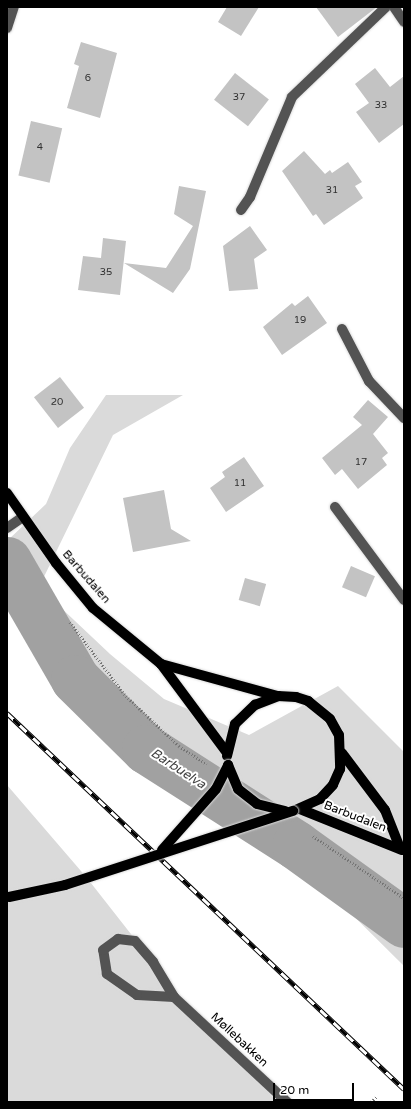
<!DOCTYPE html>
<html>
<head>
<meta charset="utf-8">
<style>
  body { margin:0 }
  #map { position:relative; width:411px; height:1109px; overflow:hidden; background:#fff; font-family:"Varela Round",sans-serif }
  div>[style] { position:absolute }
  .green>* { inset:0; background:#dadada }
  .river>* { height:49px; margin:-24.5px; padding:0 24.5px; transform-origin:24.5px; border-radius:24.5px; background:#a1a1a1 }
  .building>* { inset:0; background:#c3c3c3; transform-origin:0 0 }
  .path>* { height:2.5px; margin-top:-1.25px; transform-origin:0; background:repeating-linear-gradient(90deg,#757575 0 1px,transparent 0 3px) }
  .roads { filter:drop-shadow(0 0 1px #dbdbdb) drop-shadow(0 0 1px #dbdbdb) }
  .minor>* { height:10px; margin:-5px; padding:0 5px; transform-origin:5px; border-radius:5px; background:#535353 }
  .major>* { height:10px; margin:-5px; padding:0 5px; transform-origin:5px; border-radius:5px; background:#000 }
  .rail>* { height:4.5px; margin-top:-2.25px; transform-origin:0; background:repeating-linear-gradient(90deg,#fff 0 9px,#000 0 18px); box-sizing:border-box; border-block:1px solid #000 }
  .bridges { filter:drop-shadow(0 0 1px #dbdbdb) drop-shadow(0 0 1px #dbdbdb) }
  .major-bridge>* { height:10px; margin:-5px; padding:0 5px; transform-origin:5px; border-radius:5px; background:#000 }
  span { translate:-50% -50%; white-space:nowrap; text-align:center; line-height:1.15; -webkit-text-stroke:4px #fff; paint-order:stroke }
  .number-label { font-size:10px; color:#313131 }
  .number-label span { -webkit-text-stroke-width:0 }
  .street-label { font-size:12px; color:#000 }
  .water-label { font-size:13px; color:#424242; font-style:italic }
  .frame { position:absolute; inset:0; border:8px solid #000; pointer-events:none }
  .scale { position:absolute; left:273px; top:1083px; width:81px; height:18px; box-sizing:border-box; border:2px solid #000; border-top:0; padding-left:5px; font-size:12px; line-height:14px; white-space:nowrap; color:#000; -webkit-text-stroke:3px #fff; paint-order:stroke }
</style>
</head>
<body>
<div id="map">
  <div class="green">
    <div style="clip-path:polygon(106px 395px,183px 395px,113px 435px,39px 587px,110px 654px,164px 699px,249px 735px,338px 686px,404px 752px,404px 966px,290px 853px,152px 768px,46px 654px,7px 587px,7px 541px,46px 504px,70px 448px)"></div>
    <div style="clip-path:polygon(7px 785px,87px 878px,185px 1003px,278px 1102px,7px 1102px)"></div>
  </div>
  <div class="river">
    <div style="left:7px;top:561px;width:136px;rotate:60deg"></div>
    <div style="left:75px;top:679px;width:100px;rotate:44.6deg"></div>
    <div style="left:146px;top:749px;width:178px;rotate:32.6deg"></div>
    <div style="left:296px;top:845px;width:133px;rotate:35.8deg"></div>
  </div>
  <div class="building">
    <div style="clip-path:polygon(227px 7px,259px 7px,241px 36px,218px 22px)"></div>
    <div style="clip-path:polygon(316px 7px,377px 7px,338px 37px)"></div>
    <div style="clip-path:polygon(81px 42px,117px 53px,100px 118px,67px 108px,79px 66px,74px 64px)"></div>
    <div style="clip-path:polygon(375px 68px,390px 87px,404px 76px,404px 124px,379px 143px,356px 112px,369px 103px,355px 84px)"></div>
    <div style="left:235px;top:73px;width:43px;height:34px;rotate:38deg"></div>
    <div style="left:31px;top:121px;width:32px;height:56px;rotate:13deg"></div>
    <div style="clip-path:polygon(304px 151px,325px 174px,330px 170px,332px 173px,348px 162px,362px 182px,355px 186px,363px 198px,324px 225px,316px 214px,313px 216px,282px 171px)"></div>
    <div style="clip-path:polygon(179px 186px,206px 191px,190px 269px,173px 293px,124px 263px,166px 268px,193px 226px,174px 214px)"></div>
    <div style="clip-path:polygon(250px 226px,267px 250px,254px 259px,258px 289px,229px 291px,223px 246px)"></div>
    <div style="clip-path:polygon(103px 238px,126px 241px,120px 295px,78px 290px,83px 256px,101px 258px)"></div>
    <div style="clip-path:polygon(308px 296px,327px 323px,282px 355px,263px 327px,292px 303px,295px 306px)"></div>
    <div style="left:60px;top:377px;width:39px;height:33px;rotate:52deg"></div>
    <div style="clip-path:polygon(368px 400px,388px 417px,373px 434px,388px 453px,382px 458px,387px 465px,358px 489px,342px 469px,335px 475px,322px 458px,362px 425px,353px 417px)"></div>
    <div style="clip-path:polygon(244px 457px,264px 486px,226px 512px,210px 488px,225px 477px,222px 472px)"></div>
    <div style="clip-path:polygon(164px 490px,171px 529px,191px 541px,133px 552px,123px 498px)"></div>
    <div style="left:351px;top:566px;width:26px;height:23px;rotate:23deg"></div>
    <div style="left:245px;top:578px;width:22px;height:23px;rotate:16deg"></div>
  </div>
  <div class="path">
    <div style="left:70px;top:622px;width:93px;rotate:52.9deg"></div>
    <div style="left:126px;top:696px;width:73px;rotate:43.3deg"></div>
    <div style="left:179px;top:746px;width:33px;rotate:33deg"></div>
    <div style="left:313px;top:836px;width:110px;rotate:34.3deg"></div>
    <div style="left:371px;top:1102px;width:8px;rotate:-45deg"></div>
  </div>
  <div class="roads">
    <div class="minor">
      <div style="left:394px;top:7px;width:18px;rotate:56deg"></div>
      <div style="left:7px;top:28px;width:22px;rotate:-72deg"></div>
      <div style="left:241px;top:210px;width:16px;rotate:-55deg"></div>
      <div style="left:250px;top:197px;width:108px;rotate:-67.2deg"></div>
      <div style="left:292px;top:97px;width:130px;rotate:-43.8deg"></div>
      <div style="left:342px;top:329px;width:59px;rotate:62.6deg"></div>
      <div style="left:369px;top:381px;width:51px;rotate:46.6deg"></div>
      <div style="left:335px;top:507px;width:116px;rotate:53.4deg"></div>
      <div style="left:7px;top:528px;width:19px;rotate:-35deg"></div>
      <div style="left:174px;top:997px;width:37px;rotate:-177deg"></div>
      <div style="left:137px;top:995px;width:37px;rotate:-145deg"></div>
      <div style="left:107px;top:974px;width:24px;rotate:-99deg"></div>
      <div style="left:103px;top:950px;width:19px;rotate:-36deg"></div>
      <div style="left:118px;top:939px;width:17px;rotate:7deg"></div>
      <div style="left:135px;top:941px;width:28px;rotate:49deg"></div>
      <div style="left:153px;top:962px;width:41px;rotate:59deg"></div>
      <div style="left:174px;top:997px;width:154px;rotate:42.9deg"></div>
    </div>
    <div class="major">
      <div style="left:7px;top:493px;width:85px;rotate:55deg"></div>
      <div style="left:56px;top:563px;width:58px;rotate:50.6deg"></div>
      <div style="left:93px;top:608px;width:88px;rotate:39.5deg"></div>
      <div style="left:161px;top:664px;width:111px;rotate:53.4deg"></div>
      <div style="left:161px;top:664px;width:120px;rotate:15.4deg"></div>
      <div style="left:342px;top:753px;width:71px;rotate:53deg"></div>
      <div style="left:385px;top:810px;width:41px;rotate:68.5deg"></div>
      <div style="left:227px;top:756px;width:33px;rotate:-76deg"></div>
      <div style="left:235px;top:724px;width:28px;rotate:-44deg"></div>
      <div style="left:255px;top:705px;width:25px;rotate:-21deg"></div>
      <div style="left:278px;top:696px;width:18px;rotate:3deg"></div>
      <div style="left:296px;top:697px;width:13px;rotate:18deg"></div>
      <div style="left:308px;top:701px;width:28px;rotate:39deg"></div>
      <div style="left:330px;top:719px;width:18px;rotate:61deg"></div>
      <div style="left:339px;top:735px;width:34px;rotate:88deg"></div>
      <div style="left:340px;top:769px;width:17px;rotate:114deg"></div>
      <div style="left:333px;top:785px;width:19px;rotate:133deg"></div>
      <div style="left:320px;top:799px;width:30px;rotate:156deg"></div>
      <div style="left:300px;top:809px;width:110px;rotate:21.9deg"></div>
    </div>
  </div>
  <div class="rail">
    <div style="left:7px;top:713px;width:547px;rotate:43.44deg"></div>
  </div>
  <div class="bridges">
    <div class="major-bridge">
      <div style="left:228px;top:765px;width:26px;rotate:67deg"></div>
      <div style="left:238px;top:789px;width:24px;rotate:38deg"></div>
      <div style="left:257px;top:804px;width:29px;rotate:14deg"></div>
      <div style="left:162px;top:850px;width:81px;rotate:-48.5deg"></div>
      <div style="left:216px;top:789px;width:27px;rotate:-63deg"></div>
      <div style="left:9px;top:897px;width:57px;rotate:-12.1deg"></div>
      <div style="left:65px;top:885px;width:240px;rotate:-18deg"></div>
    </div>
  </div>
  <div class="number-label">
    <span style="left:88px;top:79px">6</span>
    <span style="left:239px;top:98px">37</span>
    <span style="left:381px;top:106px">33</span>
    <span style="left:40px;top:148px">4</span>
    <span style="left:332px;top:191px">31</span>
    <span style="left:106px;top:273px">35</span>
    <span style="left:300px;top:321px">19</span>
    <span style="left:57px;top:403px">20</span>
    <span style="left:361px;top:463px">17</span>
    <span style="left:240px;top:484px">11</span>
  </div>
  <div class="street-label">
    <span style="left:86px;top:577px;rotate:49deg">Barbudalen</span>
    <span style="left:355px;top:817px;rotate:21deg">Barbudalen</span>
    <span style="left:239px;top:1040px;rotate:43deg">Møllebakken</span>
  </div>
  <div class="water-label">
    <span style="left:178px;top:769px;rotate:33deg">Barbuelva</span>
  </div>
  <div class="frame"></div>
  <div class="scale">20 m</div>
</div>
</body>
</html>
